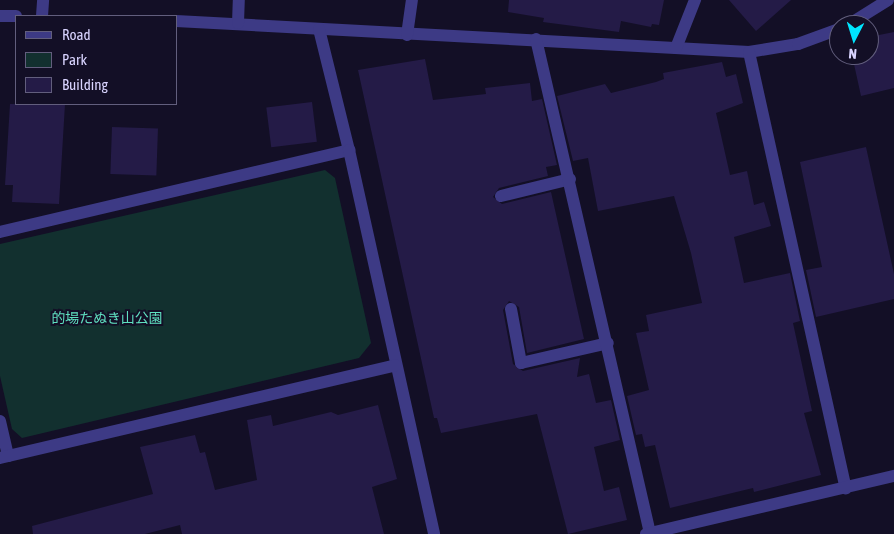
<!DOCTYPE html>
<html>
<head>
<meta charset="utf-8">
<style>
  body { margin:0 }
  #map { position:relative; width:894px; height:534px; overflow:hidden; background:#130f26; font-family:"Asap Condensed","Noto Sans JP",sans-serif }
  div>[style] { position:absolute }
  .green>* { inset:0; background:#12302f }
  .building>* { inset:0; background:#241b47; transform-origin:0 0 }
  .service>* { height:12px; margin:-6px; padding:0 6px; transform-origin:6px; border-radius:6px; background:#3d3a85 }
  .minor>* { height:12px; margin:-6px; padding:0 6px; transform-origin:6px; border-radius:6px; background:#3d3a85 }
  .tertiary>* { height:12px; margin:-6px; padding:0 6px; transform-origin:6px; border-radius:6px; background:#3d3a85 }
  span { translate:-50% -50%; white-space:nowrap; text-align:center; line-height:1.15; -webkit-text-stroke:4px #130f26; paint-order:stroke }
  .park-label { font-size:14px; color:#5fe0c0 }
  .legend { position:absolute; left:15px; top:15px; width:162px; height:90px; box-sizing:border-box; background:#130f26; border:1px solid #625e7d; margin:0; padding:6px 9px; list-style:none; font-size:15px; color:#d9d4ff }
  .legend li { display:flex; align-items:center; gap:10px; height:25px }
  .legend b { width:25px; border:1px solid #625e7d }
  .north { position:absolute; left:829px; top:15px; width:50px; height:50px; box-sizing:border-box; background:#130f26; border:1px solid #625e7d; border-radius:50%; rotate:185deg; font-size:14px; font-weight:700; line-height:20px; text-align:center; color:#d9d4ff }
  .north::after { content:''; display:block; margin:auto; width:18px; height:22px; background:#00e5ff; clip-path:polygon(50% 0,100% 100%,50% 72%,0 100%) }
</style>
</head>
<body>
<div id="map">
  <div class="green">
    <div style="clip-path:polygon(325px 170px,335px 178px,371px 343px,359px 358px,22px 438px,12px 429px,0 376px,0 244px)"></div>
  </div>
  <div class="building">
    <div style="clip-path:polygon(509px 0,664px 0,659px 25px,652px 24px,651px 27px,621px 21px,619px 32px,543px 22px,544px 18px,508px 12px)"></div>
    <div style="clip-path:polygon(729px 0,791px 0,756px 31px)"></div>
    <div style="clip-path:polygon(894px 32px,894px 88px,861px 96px,852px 55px,869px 55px,869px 37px)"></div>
    <div style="clip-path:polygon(425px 59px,433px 100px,486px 94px,485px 88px,530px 83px,532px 101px,542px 99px,557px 165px,546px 167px,548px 176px,499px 188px,493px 197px,502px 204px,551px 192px,584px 339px,527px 353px,519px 307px,509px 301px,503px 310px,513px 364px,523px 371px,580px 358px,577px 377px,589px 374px,596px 403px,611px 400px,620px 440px,594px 447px,604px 491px,619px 487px,627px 520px,568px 534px,537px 414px,441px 433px,437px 418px,434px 418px,358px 70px)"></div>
    <div style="clip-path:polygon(722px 62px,726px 77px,736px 74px,743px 103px,716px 113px,730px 175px,747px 171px,754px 205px,764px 202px,771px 226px,734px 237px,744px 283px,790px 273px,800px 321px,793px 323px,812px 411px,804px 413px,821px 475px,754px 492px,753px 488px,670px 508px,655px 445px,645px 447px,642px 434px,636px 435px,627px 396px,649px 390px,636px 333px,649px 331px,646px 315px,702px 303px,691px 253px,674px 196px,598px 211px,588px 158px,573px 161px,557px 96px,605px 84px,611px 93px,656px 82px,664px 79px,663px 73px)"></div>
    <div style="left:312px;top:102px;width:40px;height:46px;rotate:83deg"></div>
    <div style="clip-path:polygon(10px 104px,65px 104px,59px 204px,12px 202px,13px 185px,5px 185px)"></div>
    <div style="left:112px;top:127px;width:46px;height:47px;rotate:2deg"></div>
    <div style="clip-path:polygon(866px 147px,894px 274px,894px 299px,816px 317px,806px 270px,822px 267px,800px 162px)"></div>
    <div style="clip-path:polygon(378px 405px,397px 479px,372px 487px,384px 534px,182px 534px,180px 525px,145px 534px,33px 534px,32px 526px,153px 494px,140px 447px,195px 435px,200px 453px,205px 452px,215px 490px,257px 480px,247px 420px,271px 415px,273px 426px,331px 412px,338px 415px)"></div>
  </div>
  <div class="service">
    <div style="left:501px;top:196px;width:71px;rotate:-13.8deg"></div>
    <div style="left:511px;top:309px;width:55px;rotate:79.5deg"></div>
    <div style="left:521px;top:363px;width:89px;rotate:-12.9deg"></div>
  </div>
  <div class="minor">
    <div style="left:0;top:16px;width:16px"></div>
    <div style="left:42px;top:16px;width:16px;rotate:-86deg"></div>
    <div style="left:176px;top:21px;width:574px;rotate:3.1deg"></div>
    <div style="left:749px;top:52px;width:50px;rotate:-9.3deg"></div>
    <div style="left:798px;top:44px;width:44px;rotate:-20.1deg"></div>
    <div style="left:238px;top:23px;width:23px;rotate:-88deg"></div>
    <div style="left:848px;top:25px;width:47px;rotate:-32deg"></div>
    <div style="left:407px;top:35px;width:35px;rotate:-82deg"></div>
    <div style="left:536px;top:39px;width:507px;rotate:77.01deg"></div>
    <div style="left:676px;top:48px;width:52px;rotate:-68.4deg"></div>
    <div style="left:749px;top:52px;width:447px;rotate:77.5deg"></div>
    <div style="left:0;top:232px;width:359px;rotate:-13.2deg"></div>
    <div style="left:0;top:421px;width:36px;rotate:77deg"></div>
    <div style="left:646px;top:534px;width:255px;rotate:-13.2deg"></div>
  </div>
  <div class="tertiary">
    <div style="left:319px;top:29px;width:125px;rotate:76.1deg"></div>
    <div style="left:349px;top:150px;width:393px;rotate:77.5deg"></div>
    <div style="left:0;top:458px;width:406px;rotate:-13.2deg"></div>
  </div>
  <div class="park-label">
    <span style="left:107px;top:318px">的場たぬき山公園</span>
  </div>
  <ul class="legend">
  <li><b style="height:6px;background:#3d3a85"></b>Road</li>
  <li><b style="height:14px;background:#12302f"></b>Park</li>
  <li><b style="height:14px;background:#241b47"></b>Building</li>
  </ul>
  <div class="north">N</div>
</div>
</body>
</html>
